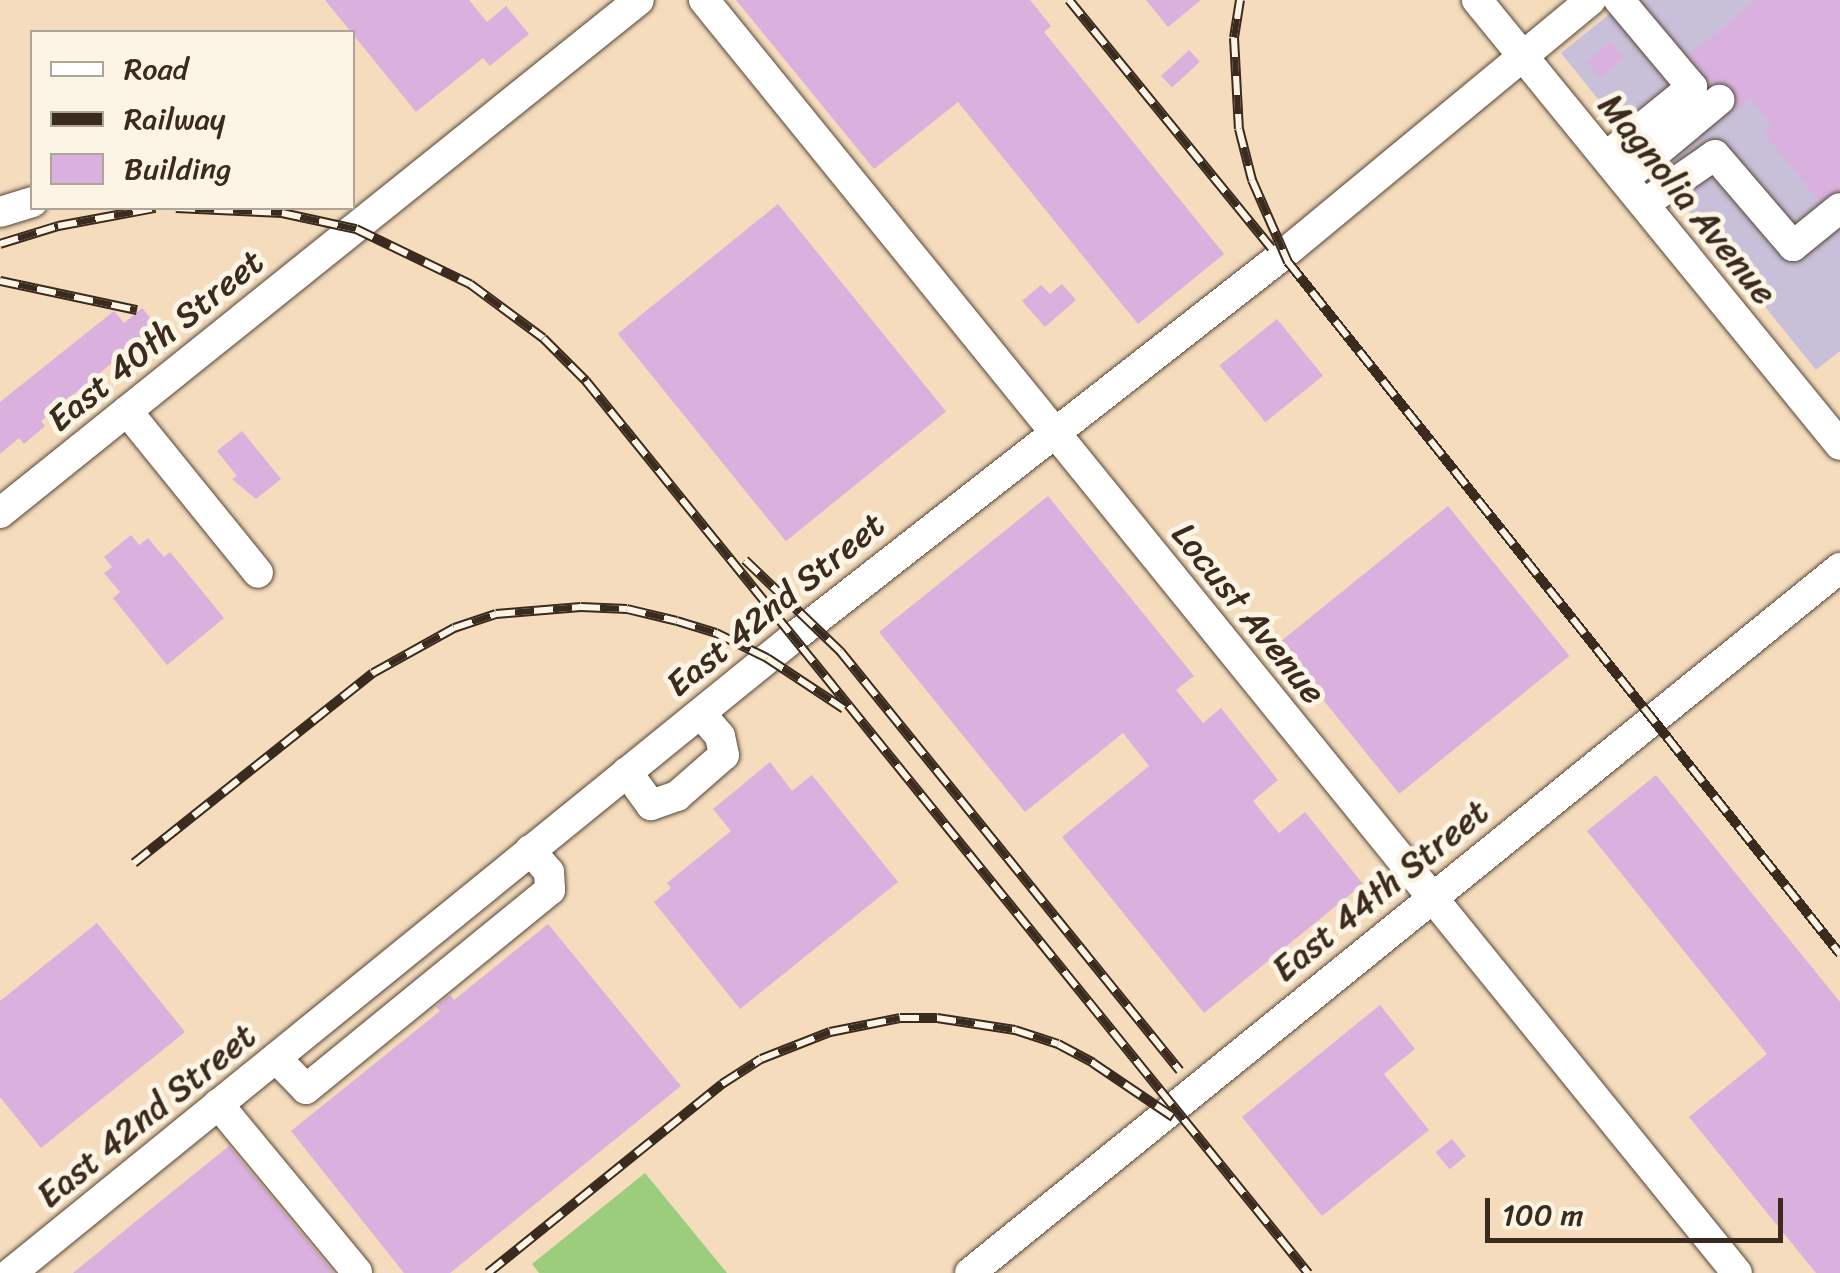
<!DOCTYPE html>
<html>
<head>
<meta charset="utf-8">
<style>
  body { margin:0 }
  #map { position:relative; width:1840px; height:1273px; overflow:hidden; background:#f4dcbd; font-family:Sriracha,sans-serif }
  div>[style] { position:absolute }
  .industrial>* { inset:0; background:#c8bfd8 }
  .green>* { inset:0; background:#9ccd7c }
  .building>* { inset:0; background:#dab0de; transform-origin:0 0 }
  .roads { filter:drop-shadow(0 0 2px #574536) drop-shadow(0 0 2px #574536) }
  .minor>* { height:30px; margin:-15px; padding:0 15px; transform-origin:15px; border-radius:15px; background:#fff }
  .rail>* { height:10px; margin-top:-5px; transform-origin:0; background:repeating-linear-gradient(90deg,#fcf5e5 0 19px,#3b2a1e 0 38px); box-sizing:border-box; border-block:2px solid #3b2a1e }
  span { translate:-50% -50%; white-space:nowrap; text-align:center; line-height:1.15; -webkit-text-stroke:10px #fcf5e5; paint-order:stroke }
  .street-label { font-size:35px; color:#3b2a1e }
  .legend { position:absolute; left:30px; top:30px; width:325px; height:180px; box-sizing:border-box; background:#fcf5e5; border:2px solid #afa495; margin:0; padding:12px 18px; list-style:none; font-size:30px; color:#3b2a1e }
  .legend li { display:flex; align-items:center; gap:20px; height:50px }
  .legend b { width:50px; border:2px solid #afa495 }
  .scale { position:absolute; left:1485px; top:1198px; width:298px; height:45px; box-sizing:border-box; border:5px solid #3b2a1e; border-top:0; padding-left:12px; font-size:30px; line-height:35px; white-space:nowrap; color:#3b2a1e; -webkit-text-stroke:8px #fcf5e5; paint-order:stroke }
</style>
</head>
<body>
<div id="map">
  <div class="industrial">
    <div style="clip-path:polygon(1627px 0,1840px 0,1840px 351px,1816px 370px,1561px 53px)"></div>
  </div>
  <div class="green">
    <div style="clip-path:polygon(645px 1173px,727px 1273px,539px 1273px,532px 1264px)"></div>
  </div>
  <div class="building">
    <div style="clip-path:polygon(325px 0,469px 0,487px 22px,506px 6px,529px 34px,490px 66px,483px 58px,416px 112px)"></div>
    <div style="clip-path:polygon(736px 0,1030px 0,1051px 26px,1044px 32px,1224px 254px,1138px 324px,958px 102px,874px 169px)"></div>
    <div style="clip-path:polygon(1146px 0,1201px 0,1168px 27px)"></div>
    <div style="clip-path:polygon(1757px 0,1840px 0,1840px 189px,1819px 201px,1763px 132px,1772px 125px,1751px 99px,1737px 110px,1733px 87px,1712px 83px,1689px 55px)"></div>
    <div style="left:1611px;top:42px;width:21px;height:31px;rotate:51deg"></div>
    <div style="left:1189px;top:50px;width:16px;height:38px;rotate:47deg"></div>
    <div style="left:778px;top:204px;width:267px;height:206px;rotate:51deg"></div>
    <div style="clip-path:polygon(1062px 284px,1076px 300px,1045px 327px,1022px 301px,1041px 285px,1050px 294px)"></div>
    <div style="clip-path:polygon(142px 308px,157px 326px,41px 421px,45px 426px,24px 444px,19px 438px,0 454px,0 402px,114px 311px,124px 323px)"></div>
    <div style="left:1277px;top:319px;width:73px;height:74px;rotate:51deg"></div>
    <div style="clip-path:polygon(242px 431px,281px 479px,256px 499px,232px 479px,237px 476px,217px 451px)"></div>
    <div style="clip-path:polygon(1048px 496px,1194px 676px,1176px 690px,1203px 723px,1221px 708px,1278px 780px,1253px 801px,1279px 833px,1305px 812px,1363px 884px,1204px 1013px,1062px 837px,1149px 766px,1123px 733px,1025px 812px,879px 632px)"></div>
    <div style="left:1448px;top:506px;width:193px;height:219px;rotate:51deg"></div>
    <div style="clip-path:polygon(131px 535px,139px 545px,148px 538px,164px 557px,170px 552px,224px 618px,167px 665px,113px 598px,120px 592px,104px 573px,112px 567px,104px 557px)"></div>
    <div style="clip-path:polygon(770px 762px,792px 791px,812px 775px,898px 882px,740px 1009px,654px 902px,671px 888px,667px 883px,731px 831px,713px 809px)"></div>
    <div style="clip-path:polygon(1656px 775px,1840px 1002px,1840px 1273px,1816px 1273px,1689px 1117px,1767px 1054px,1587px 831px)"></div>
    <div style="clip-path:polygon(97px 923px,185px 1032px,41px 1148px,0 1097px,0 1001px)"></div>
    <div style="clip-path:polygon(548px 924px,681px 1086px,450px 1273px,404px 1273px,291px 1131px,440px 1011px,436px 1007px,450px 995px,454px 1000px)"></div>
    <div style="clip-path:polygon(1380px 1005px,1415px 1049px,1384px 1074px,1429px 1130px,1322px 1216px,1242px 1117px)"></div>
    <div style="left:1452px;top:1139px;width:22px;height:21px;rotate:51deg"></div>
    <div style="clip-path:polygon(229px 1146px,334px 1273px,73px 1273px,146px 1213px)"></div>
  </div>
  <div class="roads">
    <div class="minor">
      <div style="left:704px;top:0;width:1639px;rotate:50.94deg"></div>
      <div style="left:1477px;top:0;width:574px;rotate:50.79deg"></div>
      <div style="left:1606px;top:157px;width:111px;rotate:-39.1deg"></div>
      <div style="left:1692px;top:87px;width:114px;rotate:-130deg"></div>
      <div style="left:1624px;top:179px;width:124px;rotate:-39.7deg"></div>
      <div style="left:1644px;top:204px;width:86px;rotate:-34.6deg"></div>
      <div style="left:1715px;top:155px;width:120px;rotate:49.4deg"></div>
      <div style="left:1793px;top:246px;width:60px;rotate:-39deg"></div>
      <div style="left:0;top:212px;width:34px;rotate:-17deg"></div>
      <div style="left:127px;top:411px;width:208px;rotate:51deg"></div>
      <div style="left:0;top:513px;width:819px;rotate:-38.76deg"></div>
      <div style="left:627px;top:772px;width:41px;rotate:54deg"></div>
      <div style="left:651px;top:805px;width:28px;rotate:-19deg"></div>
      <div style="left:677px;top:796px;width:62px;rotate:-41.1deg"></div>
      <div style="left:724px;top:755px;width:19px;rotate:-102deg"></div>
      <div style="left:720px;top:736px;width:30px;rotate:-131deg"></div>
      <div style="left:276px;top:1058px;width:43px;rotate:45.9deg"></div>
      <div style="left:306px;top:1089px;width:315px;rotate:-39.2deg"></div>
      <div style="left:550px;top:890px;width:18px;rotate:-93deg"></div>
      <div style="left:549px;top:872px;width:29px;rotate:-131deg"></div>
      <div style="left:218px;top:1104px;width:218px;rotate:50.4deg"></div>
      <div style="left:11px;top:1273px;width:1009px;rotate:-39.09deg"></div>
      <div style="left:794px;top:637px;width:616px;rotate:-38.01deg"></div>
      <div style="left:1279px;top:258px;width:405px;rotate:-39.6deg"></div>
      <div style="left:970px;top:1273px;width:1120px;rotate:-39.02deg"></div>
    </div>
  </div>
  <div class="rail">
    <div style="left:1069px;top:0;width:320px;rotate:50.8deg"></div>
    <div style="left:1240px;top:0;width:38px;rotate:99deg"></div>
    <div style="left:1234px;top:38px;width:91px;rotate:86.9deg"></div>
    <div style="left:1239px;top:129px;width:53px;rotate:75.7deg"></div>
    <div style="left:1252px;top:180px;width:90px;rotate:66.3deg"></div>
    <div style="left:1288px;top:262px;width:885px;rotate:51.42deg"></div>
    <div style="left:176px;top:208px;width:106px;rotate:2.7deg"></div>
    <div style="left:282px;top:213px;width:76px;rotate:12.2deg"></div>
    <div style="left:356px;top:229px;width:127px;rotate:25.8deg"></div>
    <div style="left:470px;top:284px;width:91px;rotate:36.5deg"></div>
    <div style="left:543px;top:338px;width:61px;rotate:45deg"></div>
    <div style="left:586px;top:381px;width:1148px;rotate:51.01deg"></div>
    <div style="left:0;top:244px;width:61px;rotate:-17.2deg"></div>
    <div style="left:58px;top:226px;width:99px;rotate:-10.5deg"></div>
    <div style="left:0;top:281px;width:140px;rotate:12deg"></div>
    <div style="left:745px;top:560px;width:132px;rotate:43.8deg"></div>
    <div style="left:840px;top:651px;width:540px;rotate:51.01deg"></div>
    <div style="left:134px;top:863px;width:305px;rotate:-38.5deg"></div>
    <div style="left:373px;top:673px;width:93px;rotate:-29.1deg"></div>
    <div style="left:454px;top:628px;width:44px;rotate:-18.4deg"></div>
    <div style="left:496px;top:614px;width:85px;rotate:-4.7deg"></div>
    <div style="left:581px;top:607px;width:46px;rotate:2.5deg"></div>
    <div style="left:627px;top:609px;width:51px;rotate:13.5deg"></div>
    <div style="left:677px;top:621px;width:41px;rotate:17.1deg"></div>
    <div style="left:716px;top:633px;width:57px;rotate:26.1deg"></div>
    <div style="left:767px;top:658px;width:92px;rotate:33.5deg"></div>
    <div style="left:488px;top:1273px;width:301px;rotate:-38.9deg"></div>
    <div style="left:722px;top:1084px;width:46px;rotate:-32.7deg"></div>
    <div style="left:761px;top:1059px;width:74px;rotate:-21.4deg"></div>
    <div style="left:830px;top:1032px;width:71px;rotate:-11.3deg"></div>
    <div style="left:900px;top:1018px;width:37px"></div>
    <div style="left:937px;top:1018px;width:79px;rotate:8.7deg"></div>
    <div style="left:1015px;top:1030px;width:45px;rotate:18deg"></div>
    <div style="left:1058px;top:1044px;width:40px;rotate:28deg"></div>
    <div style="left:1093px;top:1063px;width:97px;rotate:34deg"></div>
  </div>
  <div class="street-label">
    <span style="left:1688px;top:199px;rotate:51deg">Magnolia Avenue</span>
    <span style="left:155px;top:340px;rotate:-39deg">East 40th Street</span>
    <span style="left:775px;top:604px;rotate:-39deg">East 42nd Street</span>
    <span style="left:1249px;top:613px;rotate:51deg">Locust Avenue</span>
    <span style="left:1380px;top:890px;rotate:-39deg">East 44th Street</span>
    <span style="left:146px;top:1115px;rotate:-39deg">East 42nd Street</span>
  </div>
  <ul class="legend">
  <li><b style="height:12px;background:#fff"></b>Road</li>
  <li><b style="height:12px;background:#3b2a1e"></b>Railway</li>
  <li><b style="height:28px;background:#dab0de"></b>Building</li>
  </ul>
  <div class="scale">100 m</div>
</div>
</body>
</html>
